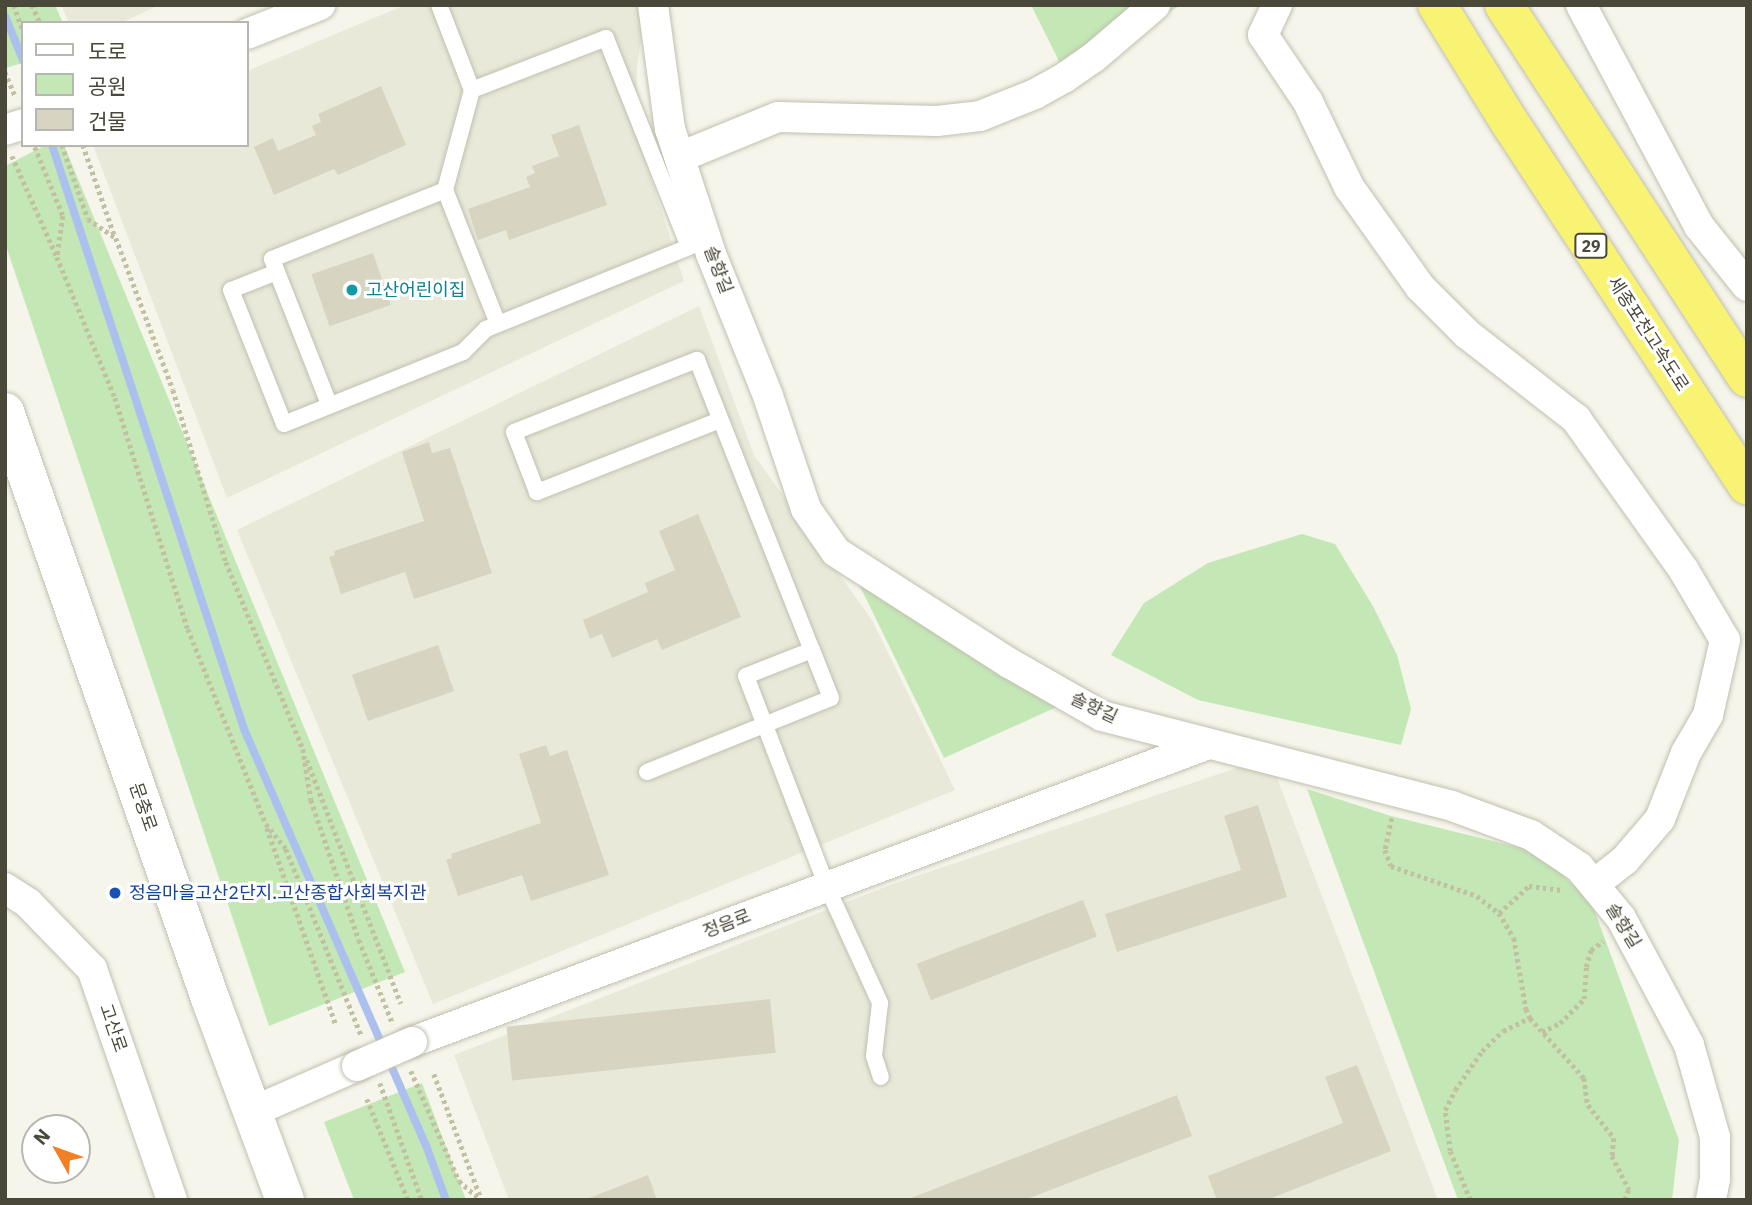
<!DOCTYPE html>
<html>
<head>
<meta charset="utf-8">
<style>
  body { margin:0 }
  #map { position:relative; width:1752px; height:1205px; overflow:hidden; background:#f5f5ec; font-family:"IBM Plex Sans","Noto Sans KR",sans-serif }
  div>[style] { position:absolute }
  .residential>* { inset:0; background:#e9e9da }
  .green>* { inset:0; background:#c3e8b6 }
  .stream>* { height:8px; margin:-4px; padding:0 4px; transform-origin:4px; border-radius:4px; background:#abc0ef }
  .building>* { inset:0; background:#d7d4c1; transform-origin:0 0 }
  .path>* { height:4.5px; margin-top:-2.25px; transform-origin:0; background:repeating-linear-gradient(90deg,#c2c0a0 0 3.5px,transparent 0 7px) }
  .roads { filter:drop-shadow(0 0 2px #c1c0ae) drop-shadow(0 0 2px #c1c0ae) }
  .service>* { height:16px; margin:-8px; padding:0 8px; transform-origin:8px; border-radius:8px; background:#fff }
  .minor>* { height:30px; margin:-15px; padding:0 15px; transform-origin:15px; border-radius:15px; background:#fff }
  .tertiary>* { height:38px; margin:-19px; padding:0 19px; transform-origin:19px; border-radius:19px; background:#fff }
  .motorway>* { height:38px; margin:-19px; padding:0 19px; transform-origin:19px; border-radius:19px; background:#f9f373 }
  .bridges { filter:drop-shadow(0 0 2px #c1c0ae) drop-shadow(0 0 2px #c1c0ae) }
  .minor-bridge>* { height:30px; margin:-15px; padding:0 15px; transform-origin:15px; border-radius:15px; background:#fff }
  .dots>* { width:19px; height:19px; translate:-50% -50%; box-sizing:border-box; border:4px solid #fff; border-radius:50% }
  span { translate:-50% -50%; white-space:nowrap; text-align:center; line-height:1.15; -webkit-text-stroke:6px #fff; paint-order:stroke }
  .shield-label span { padding:2px 5px; background:#fff; border:2px solid; border-radius:5px; -webkit-text-stroke-width:0 }
  .shield-label { font-size:16px; color:#4a4839; font-weight:700 }
  .street-label { font-size:18px; color:#4a4839 }
  .culture-label { font-size:18px; color:#0d838f }
  .left { translate:0 -50%; text-align:left }
  .transit-label { font-size:18px; color:#164399 }
  .frame { position:absolute; inset:0; border:7px solid #4a4839; pointer-events:none }
  .legend { position:absolute; left:21px; top:21px; width:228px; height:126px; box-sizing:border-box; background:#fff; border:2px solid #b7b6b0; margin:0; padding:9px 12px; list-style:none; font-size:21px; color:#4a4839 }
  .legend li { display:flex; align-items:center; gap:14px; height:35px }
  .legend b { width:35px; border:2px solid #b7b6b0 }
  .north { position:absolute; left:21px; top:1114px; width:70px; height:70px; box-sizing:border-box; background:#fff; border:2px solid #b7b6b0; border-radius:50%; rotate:310deg; font-size:19px; font-weight:700; line-height:28px; text-align:center; color:#4a4839 }
  .north::after { content:''; display:block; margin:auto; width:24px; height:32px; background:#f37f25; clip-path:polygon(50% 0,100% 100%,50% 72%,0 100%) }
</style>
</head>
<body>
<div id="map">
  <div class="residential">
    <div style="clip-path:polygon(61px 5px,159px 5px,121px 23px,69px 23px)"></div>
    <div style="clip-path:polygon(405px 5px,641px 5px,645px 15px,637px 66px,637px 134px,684px 281px,227px 498px,93px 145px,247px 145px,247px 71px)"></div>
    <div style="clip-path:polygon(699px 306px,754px 455px,872px 620px,955px 790px,433px 1004px,237px 530px)"></div>
    <div style="clip-path:polygon(1269px 757px,1438px 1200px,509px 1200px,454px 1055px,893px 884px)"></div>
  </div>
  <div class="green">
    <div style="clip-path:polygon(5px 5px,55px 5px,63px 23px,23px 23px,23px 63px,5px 68px)"></div>
    <div style="clip-path:polygon(1031px 5px,1181px 5px,1065px 73px)"></div>
    <div style="clip-path:polygon(46px 145px,64px 145px,405px 972px,269px 1026px,5px 243px,5px 166px)"></div>
    <div style="clip-path:polygon(1302px 534px,1335px 544px,1374px 608px,1397px 655px,1411px 709px,1401px 745px,1198px 700px,1111px 655px,1144px 603px,1208px 563px)"></div>
    <div style="clip-path:polygon(851px 568px,943px 639px,1061px 705px,944px 758px)"></div>
    <div style="clip-path:polygon(1307px 789px,1391px 816px,1537px 852px,1591px 901px,1679px 1140px,1672px 1200px,1458px 1200px)"></div>
    <div style="clip-path:polygon(422px 1083px,466px 1200px,354px 1200px,324px 1122px)"></div>
  </div>
  <div class="stream">
    <div style="left:5px;top:16px;width:48px;rotate:67.8deg"></div>
    <div style="left:52px;top:145px;width:615px;rotate:71.8deg"></div>
    <div style="left:244px;top:729px;width:457px;rotate:66.4deg"></div>
    <div style="left:427px;top:1148px;width:55px;rotate:69.9deg"></div>
  </div>
  <div class="building">
    <div style="clip-path:polygon(381px 86px,406px 145px,338px 175px,334px 169px,274px 195px,254px 147px,273px 138px,278px 151px,316px 135px,312px 126px,321px 122px,318px 114px)"></div>
    <div style="clip-path:polygon(579px 125px,607px 205px,509px 240px,506px 230px,478px 240px,468px 209px,530px 187px,526px 177px,535px 173px,532px 166px,559px 156px,551px 135px)"></div>
    <div style="left:373px;top:253px;width:55px;height:65px;rotate:71deg"></div>
    <div style="clip-path:polygon(429px 442px,432px 453px,450px 448px,492px 573px,414px 599px,405px 572px,341px 594px,329px 557px,335px 555px,334px 551px,424px 521px,402px 452px)"></div>
    <div style="clip-path:polygon(698px 514px,741px 617px,662px 650px,657px 639px,612px 658px,602px 634px,590px 639px,583px 620px,648px 592px,645px 583px,675px 570px,659px 531px)"></div>
    <div style="left:438px;top:645px;width:49px;height:91px;rotate:71deg"></div>
    <div style="clip-path:polygon(546px 745px,550px 756px,567px 750px,609px 875px,531px 901px,522px 875px,458px 896px,446px 860px,452px 858px,451px 854px,541px 823px,519px 754px)"></div>
    <div style="clip-path:polygon(1258px 805px,1287px 897px,1117px 952px,1105px 914px,1241px 870px,1224px 816px)"></div>
    <div style="left:1083px;top:900px;width:39px;height:178px;rotate:69deg"></div>
    <div style="left:770px;top:999px;width:54px;height:265px;rotate:84deg"></div>
    <div style="clip-path:polygon(1357px 1065px,1391px 1151px,1267px 1200px,1217px 1200px,1208px 1176px,1343px 1123px,1325px 1077px)"></div>
    <div style="clip-path:polygon(1177px 1095px,1192px 1136px,1024px 1200px,906px 1200px)"></div>
    <div style="clip-path:polygon(648px 1175px,657px 1200px,589px 1200px,589px 1198px)"></div>
  </div>
  <div class="path">
    <div style="left:14px;top:5px;width:28px;rotate:71deg"></div>
    <div style="left:32px;top:5px;width:20px;rotate:66deg"></div>
    <div style="left:5px;top:72px;width:28px;rotate:67deg"></div>
    <div style="left:62px;top:145px;width:78px;rotate:70.6deg"></div>
    <div style="left:88px;top:219px;width:34px;rotate:34deg"></div>
    <div style="left:116px;top:238px;width:162px;rotate:69.4deg"></div>
    <div style="left:173px;top:390px;width:180px;rotate:72.9deg"></div>
    <div style="left:226px;top:562px;width:202px;rotate:67.6deg"></div>
    <div style="left:303px;top:749px;width:52px;rotate:81.1deg"></div>
    <div style="left:311px;top:800px;width:148px;rotate:71.1deg"></div>
    <div style="left:359px;top:940px;width:91px;rotate:68deg"></div>
    <div style="left:83px;top:145px;width:97px;rotate:70.8deg"></div>
    <div style="left:35px;top:147px;width:74px;rotate:67.9deg"></div>
    <div style="left:63px;top:216px;width:41px;rotate:98.3deg"></div>
    <div style="left:57px;top:257px;width:152px;rotate:67.6deg"></div>
    <div style="left:115px;top:398px;width:242px;rotate:72.5deg"></div>
    <div style="left:188px;top:629px;width:210px;rotate:68.2deg"></div>
    <div style="left:266px;top:824px;width:32px;rotate:51deg"></div>
    <div style="left:286px;top:849px;width:201px;rotate:68deg"></div>
    <div style="left:12px;top:156px;width:111px;rotate:66deg"></div>
    <div style="left:307px;top:760px;width:261px;rotate:68.9deg"></div>
    <div style="left:1392px;top:818px;width:33px;rotate:102deg"></div>
    <div style="left:1385px;top:850px;width:17px;rotate:69deg"></div>
    <div style="left:1391px;top:866px;width:91px;rotate:19.2deg"></div>
    <div style="left:1477px;top:896px;width:28px;rotate:38deg"></div>
    <div style="left:1499px;top:913px;width:29px;rotate:59deg"></div>
    <div style="left:1514px;top:938px;width:72px;rotate:80.4deg"></div>
    <div style="left:1526px;top:1009px;width:10px;rotate:66deg"></div>
    <div style="left:1530px;top:1018px;width:81px;rotate:48deg"></div>
    <div style="left:1584px;top:1078px;width:27px;rotate:82deg"></div>
    <div style="left:1588px;top:1105px;width:42px;rotate:51.8deg"></div>
    <div style="left:1614px;top:1138px;width:18px;rotate:96deg"></div>
    <div style="left:1612px;top:1156px;width:38px;rotate:63deg"></div>
    <div style="left:1629px;top:1190px;width:11px;rotate:112deg"></div>
    <div style="left:267px;top:828px;width:209px;rotate:70.7deg"></div>
    <div style="left:1499px;top:913px;width:40px;rotate:-42deg"></div>
    <div style="left:1529px;top:886px;width:33px;rotate:7deg"></div>
    <div style="left:1542px;top:1032px;width:20px;rotate:-27deg"></div>
    <div style="left:1560px;top:1023px;width:34px;rotate:-45deg"></div>
    <div style="left:1584px;top:999px;width:32px;rotate:-86deg"></div>
    <div style="left:1586px;top:967px;width:18px;rotate:-74deg"></div>
    <div style="left:1591px;top:950px;width:15px;rotate:-37deg"></div>
    <div style="left:411px;top:1071px;width:120px;rotate:66.4deg"></div>
    <div style="left:459px;top:1181px;width:29px;rotate:41deg"></div>
    <div style="left:434px;top:1074px;width:130px;rotate:69.3deg"></div>
    <div style="left:380px;top:1083px;width:124px;rotate:70.3deg"></div>
    <div style="left:367px;top:1099px;width:109px;rotate:67.9deg"></div>
    <div style="left:1470px;top:1200px;width:53px;rotate:-112.2deg"></div>
    <div style="left:1450px;top:1151px;width:41px;rotate:-97deg"></div>
    <div style="left:1445px;top:1110px;width:22px;rotate:-63deg"></div>
    <div style="left:1455px;top:1090px;width:47px;rotate:-55.3deg"></div>
    <div style="left:1482px;top:1051px;width:29px;rotate:-44deg"></div>
    <div style="left:1503px;top:1031px;width:30px;rotate:-26deg"></div>
  </div>
  <div class="roads">
    <div class="service">
      <div style="left:472px;top:90px;width:104px;rotate:105.1deg"></div>
      <div style="left:445px;top:190px;width:144px;rotate:68.4deg"></div>
      <div style="left:277px;top:272px;width:14px;rotate:-111deg"></div>
      <div style="left:272px;top:259px;width:186px;rotate:-21.7deg"></div>
      <div style="left:329px;top:404px;width:142px;rotate:-111.5deg"></div>
      <div style="left:277px;top:272px;width:49px;rotate:158.6deg"></div>
      <div style="left:231px;top:290px;width:144px;rotate:68.4deg"></div>
      <div style="left:284px;top:424px;width:193px;rotate:-21.9deg"></div>
      <div style="left:463px;top:352px;width:33px;rotate:-45deg"></div>
      <div style="left:486px;top:329px;width:219px;rotate:-22deg"></div>
      <div style="left:689px;top:247px;width:225px;rotate:-111.7deg"></div>
      <div style="left:606px;top:38px;width:144px;rotate:158.8deg"></div>
      <div style="left:472px;top:90px;width:91px;rotate:-111.2deg"></div>
      <div style="left:720px;top:420px;width:197px;rotate:158.5deg"></div>
      <div style="left:537px;top:492px;width:64px;rotate:-111deg"></div>
      <div style="left:514px;top:432px;width:197px;rotate:-21.5deg"></div>
      <div style="left:697px;top:360px;width:312px;rotate:68.4deg"></div>
      <div style="left:812px;top:650px;width:71px;rotate:158.5deg"></div>
      <div style="left:746px;top:676px;width:226px;rotate:69deg"></div>
      <div style="left:827px;top:887px;width:128px;rotate:65.4deg"></div>
      <div style="left:880px;top:1003px;width:53px;rotate:96.5deg"></div>
      <div style="left:874px;top:1056px;width:22px;rotate:72deg"></div>
      <div style="left:647px;top:772px;width:198px;rotate:-21.9deg"></div>
      <div style="left:831px;top:698px;width:52px;rotate:-111.6deg"></div>
    </div>
    <div class="minor">
      <div style="left:653px;top:5px;width:125px;rotate:82.2deg"></div>
      <div style="left:670px;top:129px;width:132px;rotate:71.8deg"></div>
      <div style="left:711px;top:254px;width:153px;rotate:68.1deg"></div>
      <div style="left:768px;top:396px;width:119px;rotate:71.4deg"></div>
      <div style="left:806px;top:509px;width:52px;rotate:55.1deg"></div>
      <div style="left:836px;top:552px;width:206px;rotate:32.7deg"></div>
      <div style="left:1009px;top:663px;width:107px;rotate:29.7deg"></div>
      <div style="left:1102px;top:716px;width:361px;rotate:14.4deg"></div>
      <div style="left:1452px;top:806px;width:84px;rotate:20.2deg"></div>
      <div style="left:1531px;top:835px;width:58px;rotate:33.7deg"></div>
      <div style="left:1579px;top:867px;width:66px;rotate:50.5deg"></div>
      <div style="left:1621px;top:918px;width:144px;rotate:61.8deg"></div>
      <div style="left:1689px;top:1045px;width:96px;rotate:74.2deg"></div>
      <div style="left:1715px;top:1137px;width:42px;rotate:90deg"></div>
      <div style="left:1715px;top:1179px;width:21px;rotate:101deg"></div>
      <div style="left:1277px;top:5px;width:33px;rotate:115deg"></div>
      <div style="left:1263px;top:35px;width:81px;rotate:56.1deg"></div>
      <div style="left:1308px;top:102px;width:94px;rotate:64.2deg"></div>
      <div style="left:1349px;top:187px;width:123px;rotate:54.6deg"></div>
      <div style="left:1420px;top:287px;width:66px;rotate:45deg"></div>
      <div style="left:1467px;top:334px;width:138px;rotate:37.9deg"></div>
      <div style="left:1576px;top:419px;width:184px;rotate:54.5deg"></div>
      <div style="left:1683px;top:569px;width:82px;rotate:59.4deg"></div>
      <div style="left:1725px;top:640px;width:77px;rotate:102.8deg"></div>
      <div style="left:1708px;top:715px;width:44px;rotate:120.1deg"></div>
      <div style="left:1686px;top:753px;width:71px;rotate:111.5deg"></div>
      <div style="left:1660px;top:819px;width:54px;rotate:130.5deg"></div>
      <div style="left:1625px;top:860px;width:39px;rotate:142deg"></div>
      <div style="left:1581px;top:5px;width:251px;rotate:61.9deg"></div>
      <div style="left:1699px;top:226px;width:77px;rotate:51.3deg"></div>
      <div style="left:247px;top:34px;width:79px;rotate:-21.7deg"></div>
      <div style="left:5px;top:130px;width:19px;rotate:-18deg"></div>
      <div style="left:680px;top:157px;width:106px;rotate:-22.2deg"></div>
      <div style="left:778px;top:117px;width:159px;rotate:1.4deg"></div>
      <div style="left:937px;top:121px;width:43px;rotate:-6.6deg"></div>
      <div style="left:980px;top:116px;width:59px;rotate:-21.8deg"></div>
      <div style="left:1035px;top:94px;width:33px;rotate:-29deg"></div>
      <div style="left:1064px;top:78px;width:35px;rotate:-35deg"></div>
      <div style="left:1093px;top:58px;width:82px;rotate:-40.5deg"></div>
      <div style="left:5px;top:888px;width:27px;rotate:33deg"></div>
      <div style="left:28px;top:903px;width:92px;rotate:45.9deg"></div>
      <div style="left:92px;top:969px;width:244px;rotate:70.9deg"></div>
      <div style="left:412px;top:1042px;width:848px;rotate:-20.51deg"></div>
      <div style="left:252px;top:1112px;width:115px;rotate:-23.7deg"></div>
    </div>
    <div class="tertiary">
      <div style="left:5px;top:412px;width:624px;rotate:70.72deg"></div>
      <div style="left:211px;top:1001px;width:212px;rotate:69.6deg"></div>
    </div>
    <div class="motorway">
      <div style="left:1437px;top:5px;width:139px;rotate:58.3deg"></div>
      <div style="left:1510px;top:123px;width:433px;rotate:56.8deg"></div>
      <div style="left:1504px;top:5px;width:445px;rotate:56.9deg"></div>
    </div>
  </div>
  <div class="bridges">
    <div class="minor-bridge">
      <div style="left:357px;top:1066px;width:60px;rotate:-23.6deg"></div>
    </div>
  </div>
  <div class="dots">
    <div style="left:352px;top:290px;background:#0f9aa8"></div>
    <div style="left:115px;top:893px;background:#1a4fb4"></div>
  </div>
  <div class="shield-label">
    <span style="left:1591px;top:246px">29</span>
  </div>
  <div class="street-label">
    <span style="left:718px;top:270px;rotate:69deg">솔향길</span>
    <span style="left:1648px;top:334px;rotate:57deg">세종포천고속도로</span>
    <span style="left:1094px;top:708px;rotate:25deg">솔향길</span>
    <span style="left:143px;top:807px;rotate:71deg">문충로</span>
    <span style="left:727px;top:924px;rotate:-21deg">정음로</span>
    <span style="left:1623px;top:926px;rotate:58deg">솔향길</span>
    <span style="left:113px;top:1028px;rotate:71deg">고산로</span>
  </div>
  <div class="culture-label">
    <span class="left" style="left:366px;top:290px">고산어린이집</span>
  </div>
  <div class="transit-label">
    <span class="left" style="left:129px;top:893px">정음마을고산2단지.고산종합사회복지관</span>
  </div>
  <div class="frame"></div>
  <ul class="legend">
  <li><b style="height:9px;background:#fff"></b>도로</li>
  <li><b style="height:19px;background:#c3e8b6"></b>공원</li>
  <li><b style="height:19px;background:#d7d4c1"></b>건물</li>
  </ul>
  <div class="north">N</div>
</div>
</body>
</html>
